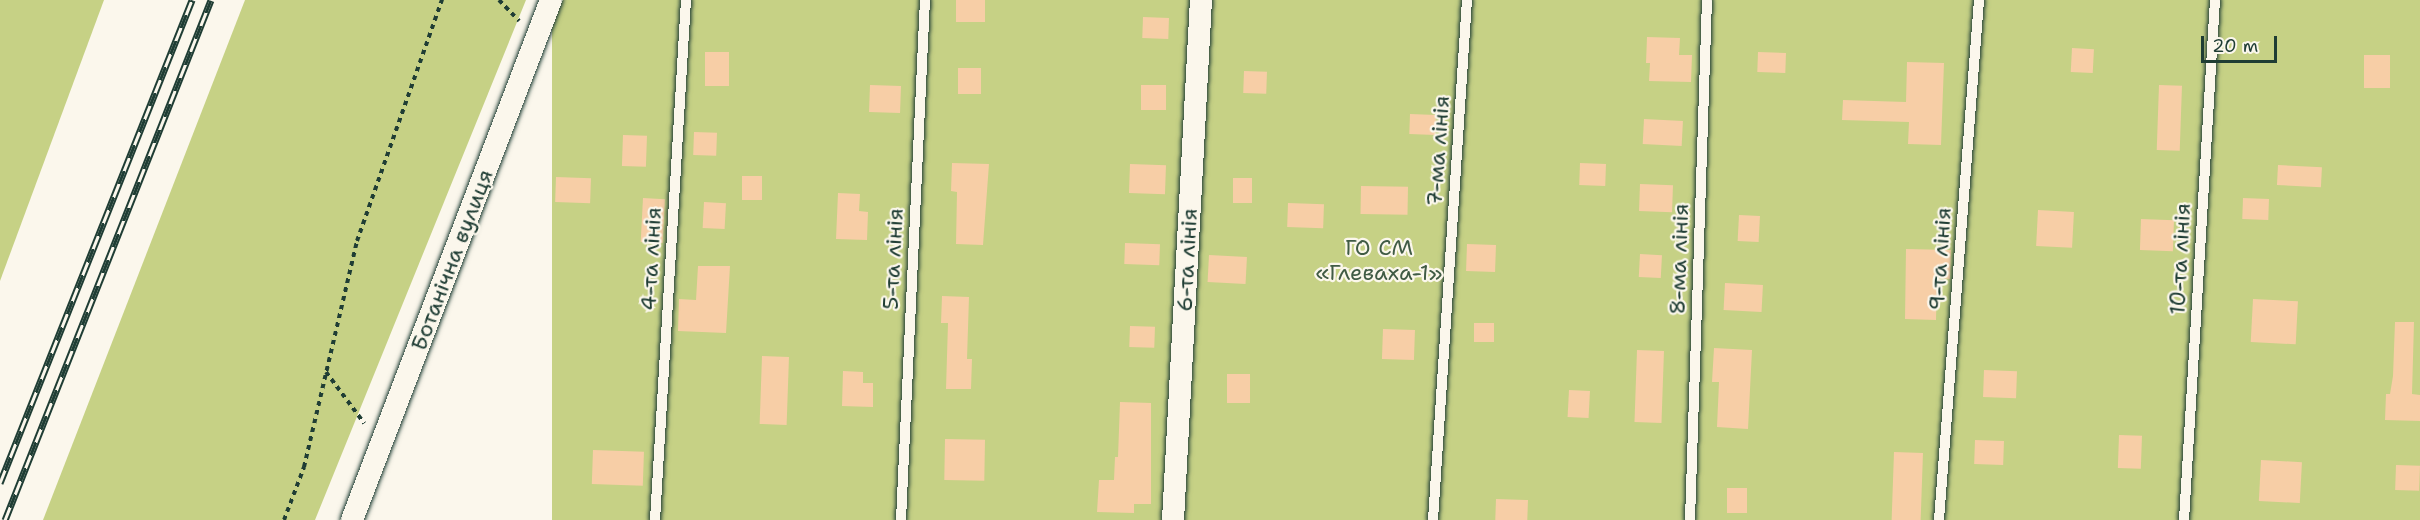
<!DOCTYPE html>
<html>
<head>
<meta charset="utf-8">
<style>
  body { margin:0 }
  #map { position:relative; width:2420px; height:520px; overflow:hidden; background:#fbf7ec; font-family:"Shantell Sans",sans-serif }
  div>[style] { position:absolute }
  .green>* { inset:0; background:#c6d185; transform-origin:0 0 }
  .building>* { inset:0; background:#f7cea6; transform-origin:0 0 }
  .path>* { height:4px; margin-top:-2px; transform-origin:0; background:repeating-linear-gradient(90deg,#1f3d34 0 4.5px,transparent 0 9px) }
  .roads { filter:drop-shadow(0 0 2px #1f3d34) drop-shadow(0 0 2px #1f3d34) }
  .lane>* { height:10px; margin:-5px; padding:0 5px; transform-origin:5px; border-radius:5px; background:#fbf7ec }
  .street>* { height:22px; margin:-11px; padding:0 11px; transform-origin:11px; border-radius:11px; background:#fbf7ec }
  .rail>* { height:7px; margin-top:-3.5px; transform-origin:0; background:repeating-linear-gradient(90deg,#fbf7ec 0 14px,#1f3d34 0 28px); box-sizing:border-box; border-block:2px solid #1f3d34 }
  span { translate:-50% -50%; white-space:nowrap; text-align:center; line-height:1.15; -webkit-text-stroke:4.5px #fbf7ec; paint-order:stroke }
  .street-label { font-size:22px; color:#1f3d34 }
  .park-label { font-size:22px; color:#405b44 }
  .scale { position:absolute; left:2201px; top:36px; width:76px; height:27px; box-sizing:border-box; border:3px solid #1f3d34; border-top:0; padding-left:8px; font-size:18px; line-height:21px; white-space:nowrap; color:#1f3d34; -webkit-text-stroke:4px #fbf7ec; paint-order:stroke }
</style>
</head>
<body>
<div id="map">
  <div class="green">
    <div style="clip-path:polygon(0 0,104px 0,0 281px)"></div>
    <div style="clip-path:polygon(245px 0,526px 0,315px 520px,43px 520px)"></div>
    <div style="left:552px;top:0;width:1868px;height:562px"></div>
  </div>
  <div class="building">
    <div style="left:956px;top:0;width:29px;height:22px"></div>
    <div style="left:1143px;top:17px;width:26px;height:21px;rotate:2deg"></div>
    <div style="clip-path:polygon(1647px 37px,1680px 38px,1679px 55px,1692px 55px,1691px 82px,1649px 81px,1650px 63px,1646px 63px)"></div>
    <div style="left:2072px;top:48px;width:22px;height:24px;rotate:3deg"></div>
    <div style="left:705px;top:52px;width:24px;height:34px"></div>
    <div style="left:1758px;top:52px;width:28px;height:20px;rotate:2deg"></div>
    <div style="left:2364px;top:55px;width:26px;height:33px"></div>
    <div style="clip-path:polygon(1907px 62px,1944px 63px,1941px 145px,1908px 144px,1909px 122px,1842px 120px,1843px 100px,1906px 102px)"></div>
    <div style="left:958px;top:68px;width:23px;height:26px"></div>
    <div style="left:1244px;top:71px;width:23px;height:22px;rotate:2deg"></div>
    <div style="left:870px;top:85px;width:31px;height:27px;rotate:2deg"></div>
    <div style="left:1141px;top:85px;width:25px;height:25px"></div>
    <div style="left:2159px;top:85px;width:23px;height:65px;rotate:2deg"></div>
    <div style="left:1410px;top:114px;width:26px;height:20px;rotate:2deg"></div>
    <div style="left:1644px;top:119px;width:39px;height:25px;rotate:3deg"></div>
    <div style="left:694px;top:132px;width:23px;height:23px;rotate:2deg"></div>
    <div style="left:623px;top:135px;width:24px;height:31px;rotate:2deg"></div>
    <div style="clip-path:polygon(952px 163px,989px 164px,983px 245px,956px 244px,957px 192px,951px 191px)"></div>
    <div style="left:1580px;top:163px;width:26px;height:22px;rotate:2deg"></div>
    <div style="left:1130px;top:164px;width:36px;height:29px;rotate:2deg"></div>
    <div style="left:2278px;top:165px;width:44px;height:20px;rotate:3deg"></div>
    <div style="left:742px;top:176px;width:20px;height:24px"></div>
    <div style="left:556px;top:177px;width:35px;height:25px;rotate:2deg"></div>
    <div style="left:1233px;top:178px;width:19px;height:25px"></div>
    <div style="left:1640px;top:184px;width:33px;height:27px;rotate:2deg"></div>
    <div style="left:1361px;top:186px;width:47px;height:28px;rotate:1deg"></div>
    <div style="clip-path:polygon(838px 193px,860px 194px,859px 211px,868px 212px,867px 240px,836px 239px)"></div>
    <div style="left:643px;top:198px;width:22px;height:44px;rotate:3deg"></div>
    <div style="left:2243px;top:198px;width:26px;height:21px;rotate:2deg"></div>
    <div style="left:704px;top:202px;width:22px;height:26px;rotate:3deg"></div>
    <div style="left:1288px;top:203px;width:36px;height:24px;rotate:2deg"></div>
    <div style="left:2038px;top:210px;width:36px;height:36px;rotate:3deg"></div>
    <div style="left:1739px;top:215px;width:21px;height:26px;rotate:3deg"></div>
    <div style="left:2141px;top:219px;width:33px;height:31px;rotate:2deg"></div>
    <div style="left:1125px;top:243px;width:35px;height:21px;rotate:2deg"></div>
    <div style="left:1467px;top:244px;width:29px;height:27px;rotate:2deg"></div>
    <div style="clip-path:polygon(1906px 249px,1951px 250px,1950px 279px,1937px 278px,1936px 320px,1905px 319px)"></div>
    <div style="left:1640px;top:254px;width:22px;height:23px;rotate:3deg"></div>
    <div style="left:1209px;top:255px;width:38px;height:27px;rotate:3deg"></div>
    <div style="clip-path:polygon(698px 266px,730px 266px,726px 333px,678px 331px,679px 299px,696px 300px)"></div>
    <div style="left:1725px;top:283px;width:38px;height:27px;rotate:3deg"></div>
    <div style="clip-path:polygon(942px 296px,969px 297px,967px 359px,972px 359px,971px 389px,946px 389px,948px 323px,941px 323px)"></div>
    <div style="left:2253px;top:299px;width:45px;height:43px;rotate:3deg"></div>
    <div style="clip-path:polygon(2395px 322px,2414px 322px,2412px 394px,2420px 395px,2420px 421px,2385px 420px,2386px 394px,2390px 394px,2393px 376px)"></div>
    <div style="left:1474px;top:323px;width:20px;height:19px"></div>
    <div style="left:1130px;top:326px;width:25px;height:21px;rotate:2deg"></div>
    <div style="left:1383px;top:329px;width:32px;height:30px;rotate:2deg"></div>
    <div style="clip-path:polygon(1714px 348px,1752px 350px,1748px 429px,1717px 427px,1719px 382px,1712px 382px)"></div>
    <div style="left:1637px;top:350px;width:27px;height:72px;rotate:2deg"></div>
    <div style="left:762px;top:356px;width:27px;height:68px;rotate:2deg"></div>
    <div style="left:1984px;top:370px;width:33px;height:27px;rotate:2deg"></div>
    <div style="clip-path:polygon(843px 371px,863px 372px,863px 383px,873px 383px,873px 407px,842px 406px)"></div>
    <div style="left:1227px;top:374px;width:23px;height:29px"></div>
    <div style="left:1569px;top:390px;width:21px;height:27px;rotate:3deg"></div>
    <div style="clip-path:polygon(1120px 402px,1151px 403px,1151px 504px,1134px 504px,1134px 513px,1097px 512px,1099px 480px,1114px 480px,1115px 457px,1118px 457px)"></div>
    <div style="left:2119px;top:435px;width:23px;height:33px;rotate:2deg"></div>
    <div style="left:945px;top:439px;width:40px;height:41px;rotate:1deg"></div>
    <div style="left:1975px;top:440px;width:29px;height:24px;rotate:2deg"></div>
    <div style="left:593px;top:450px;width:51px;height:34px;rotate:2deg"></div>
    <div style="left:1894px;top:452px;width:29px;height:68px;rotate:2deg"></div>
    <div style="left:2261px;top:460px;width:41px;height:41px;rotate:3deg"></div>
    <div style="left:2396px;top:465px;width:24px;height:25px;rotate:2deg"></div>
    <div style="left:1727px;top:488px;width:20px;height:25px"></div>
    <div style="left:1496px;top:499px;width:32px;height:21px;rotate:2deg"></div>
  </div>
  <div class="path">
    <div style="left:499px;top:0;width:29px;rotate:46deg"></div>
    <div style="left:326px;top:372px;width:64px;rotate:53.3deg"></div>
    <div style="left:284px;top:520px;width:57px;rotate:-69.3deg"></div>
    <div style="left:304px;top:467px;width:232px;rotate:-76.8deg"></div>
    <div style="left:357px;top:241px;width:256px;rotate:-70.6deg"></div>
  </div>
  <div class="roads">
    <div class="lane">
      <div style="left:655px;top:520px;width:521px;rotate:-86.59deg"></div>
      <div style="left:901px;top:520px;width:521px;rotate:-87.36deg"></div>
      <div style="left:1433px;top:520px;width:521px;rotate:-86.26deg"></div>
      <div style="left:1690px;top:520px;width:520px;rotate:-88.13deg"></div>
      <div style="left:1939px;top:520px;width:522px;rotate:-85.6deg"></div>
      <div style="left:2184px;top:520px;width:521px;rotate:-86.59deg"></div>
    </div>
    <div class="street">
      <div style="left:352px;top:520px;width:557px;rotate:-69.06deg"></div>
      <div style="left:1173px;top:520px;width:521px;rotate:-86.92deg"></div>
    </div>
  </div>
  <div class="rail">
    <div style="left:0;top:483px;width:520px;rotate:-68.32deg"></div>
    <div style="left:5px;top:520px;width:559px;rotate:-68.39deg"></div>
  </div>
  <div class="street-label">
    <span style="left:1438px;top:151px;rotate:-86deg">7-ма лінія</span>
    <span style="left:651px;top:259px;rotate:-87deg">4-та лінія</span>
    <span style="left:893px;top:259px;rotate:-87deg">5-та лінія</span>
    <span style="left:1679px;top:259px;rotate:-88deg">8-ма лінія</span>
    <span style="left:1940px;top:259px;rotate:-86deg">9-та лінія</span>
    <span style="left:2180px;top:259px;rotate:-87deg">10-та лінія</span>
    <span style="left:452px;top:260px;rotate:-69deg">Ботанічна вулиця</span>
    <span style="left:1187px;top:260px;rotate:-87deg">6-та лінія</span>
  </div>
  <div class="park-label">
    <span style="left:1379px;top:260px">ГО СМ<br>«Глеваха-1»</span>
  </div>
  <div class="scale">20 m</div>
</div>
</body>
</html>
